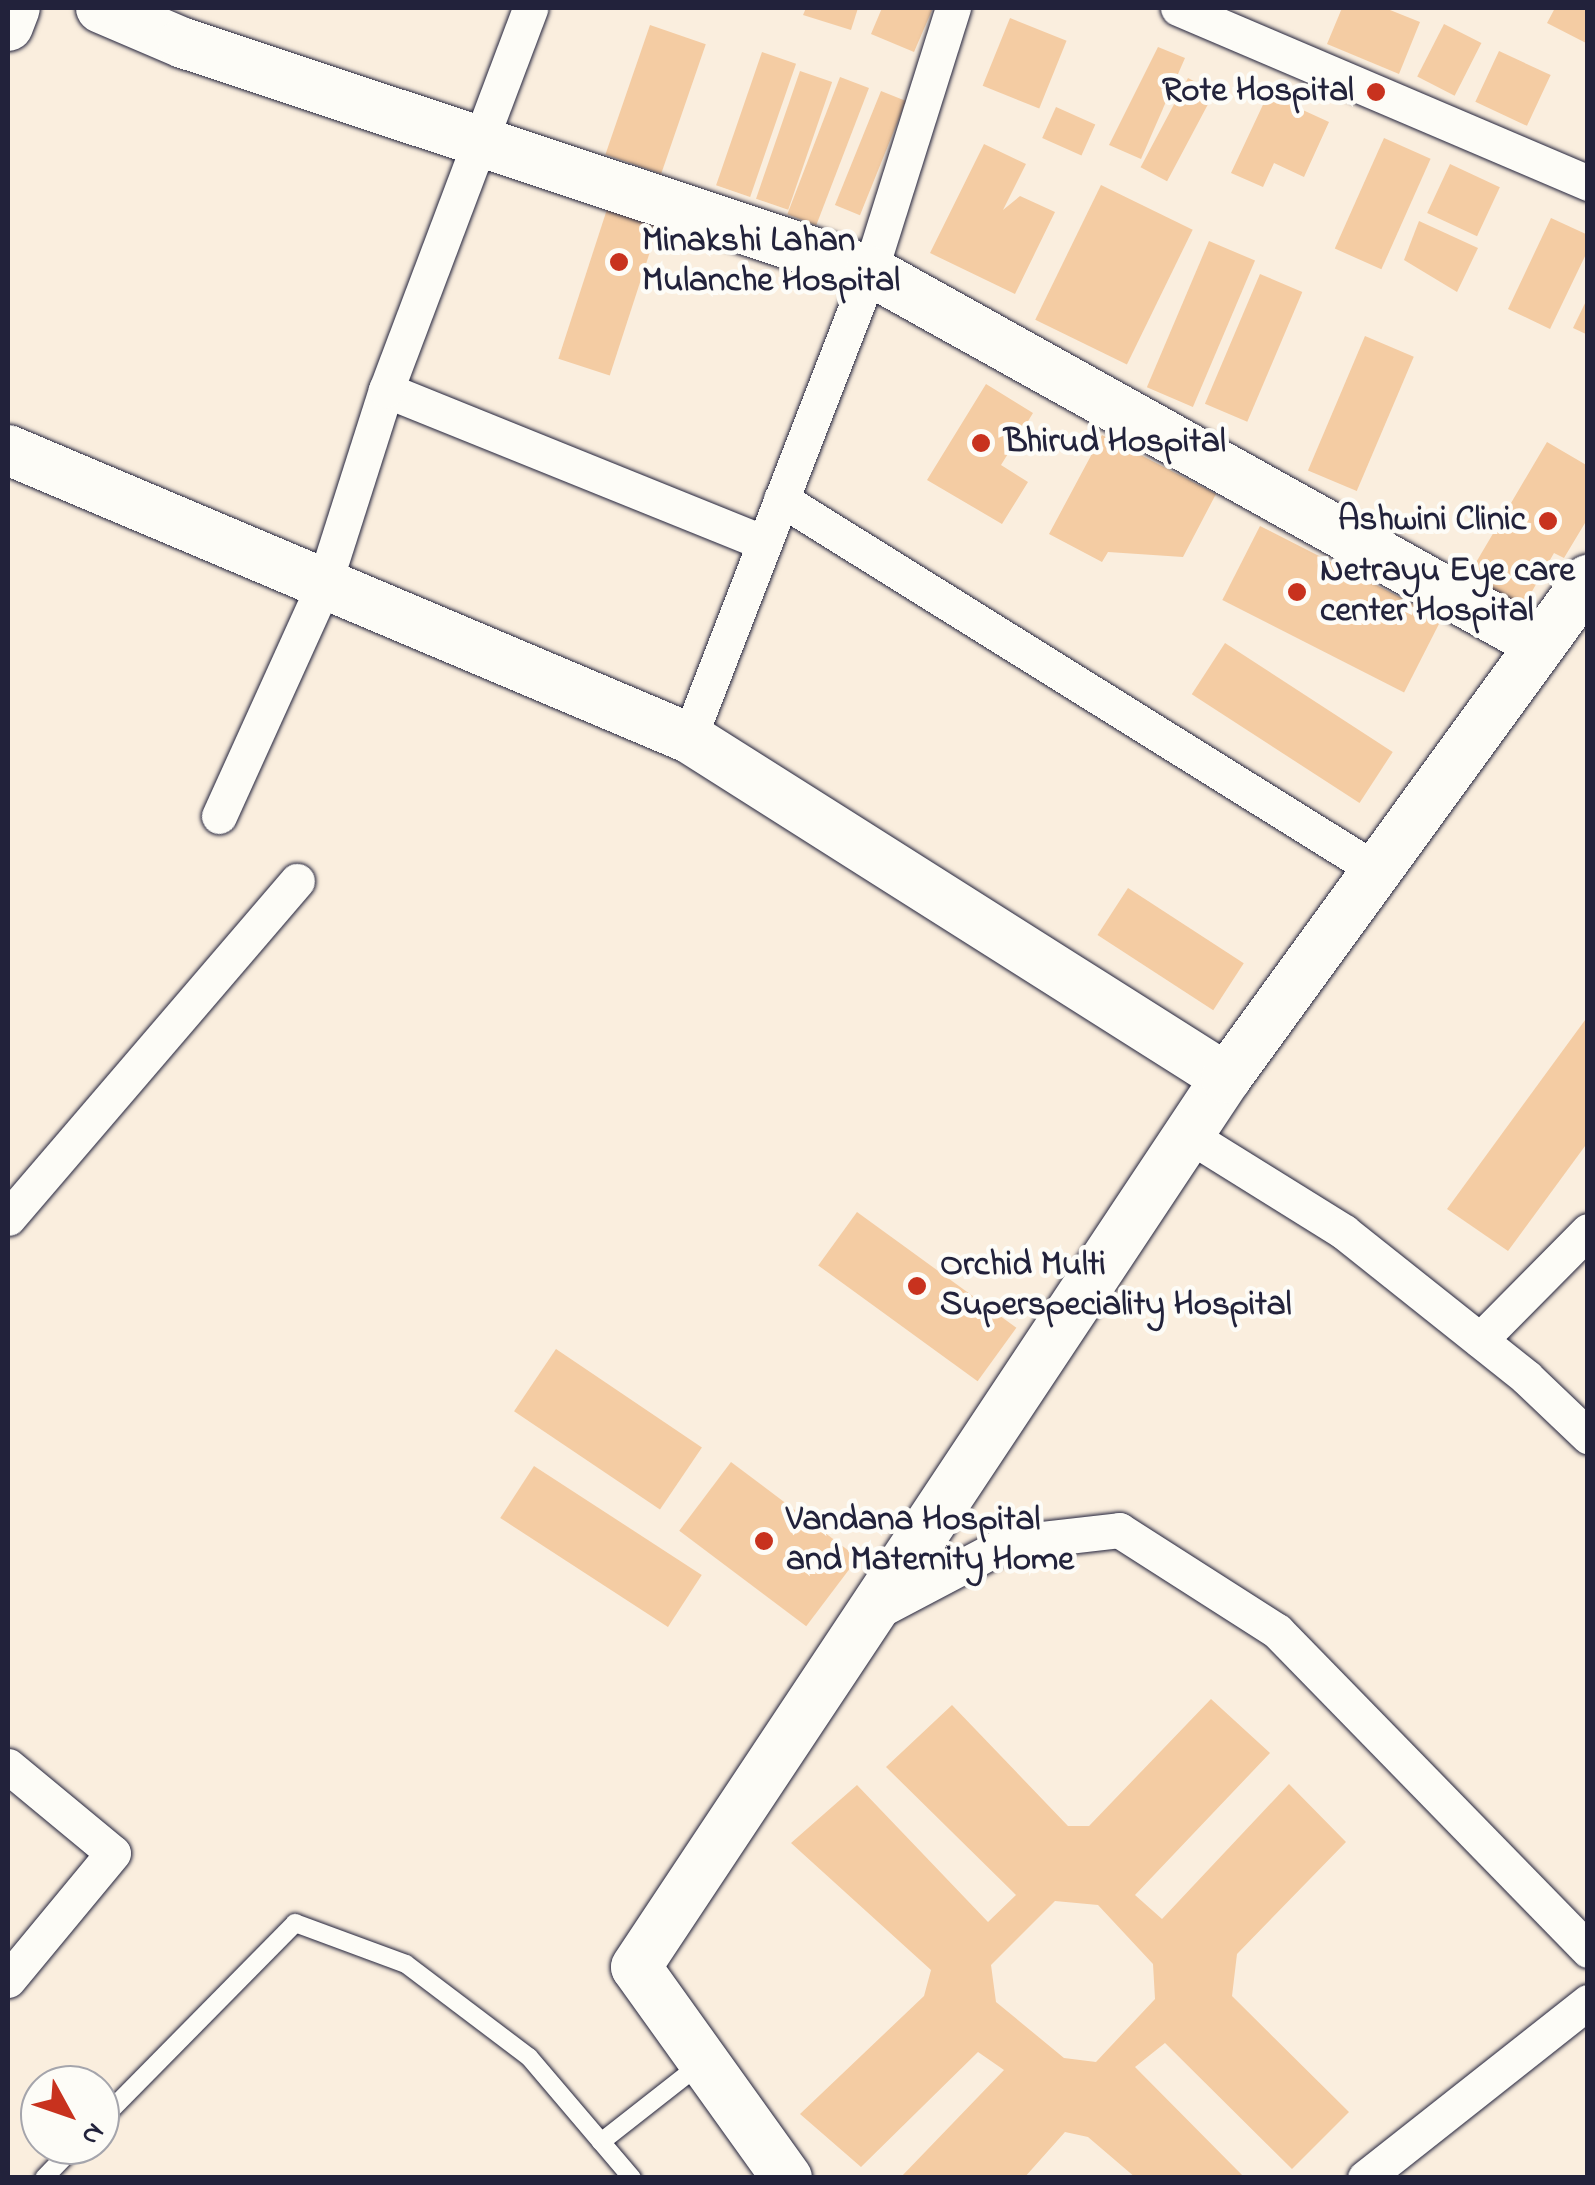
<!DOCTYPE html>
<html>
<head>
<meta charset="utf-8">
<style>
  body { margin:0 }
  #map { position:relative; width:1595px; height:2185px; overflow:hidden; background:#faeede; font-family:"Indie Flower",sans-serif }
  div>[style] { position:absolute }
  .building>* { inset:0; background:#f4cca3; transform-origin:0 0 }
  .roads { filter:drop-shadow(0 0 2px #22223b) drop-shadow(0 0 2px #22223b) }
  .lane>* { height:18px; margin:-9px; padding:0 9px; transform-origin:9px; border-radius:9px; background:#fdfcf7 }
  .street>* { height:35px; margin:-17.5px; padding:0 17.5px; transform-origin:17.5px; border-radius:17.5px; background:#fdfcf7 }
  .secondary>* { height:50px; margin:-25px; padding:0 25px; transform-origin:25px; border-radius:25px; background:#fdfcf7 }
  .dots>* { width:28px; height:28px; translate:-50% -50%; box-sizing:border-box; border:5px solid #fdfcf7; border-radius:50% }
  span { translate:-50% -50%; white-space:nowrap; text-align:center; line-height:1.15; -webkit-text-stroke:9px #fdfcf7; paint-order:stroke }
  .poi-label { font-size:35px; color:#22223b; font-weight:700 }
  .right { translate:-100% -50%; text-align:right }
  .left { translate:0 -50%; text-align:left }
  .frame { position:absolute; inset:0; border:10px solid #22223b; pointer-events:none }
  .north { position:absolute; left:20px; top:2065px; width:100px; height:100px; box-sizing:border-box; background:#fdfcf7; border:2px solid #a5a5ac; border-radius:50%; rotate:130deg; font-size:28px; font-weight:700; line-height:40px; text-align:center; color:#22223b }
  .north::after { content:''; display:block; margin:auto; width:35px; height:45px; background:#c8321e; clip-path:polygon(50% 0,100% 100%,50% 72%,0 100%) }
</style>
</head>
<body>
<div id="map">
  <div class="building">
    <div style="clip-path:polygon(806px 8px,858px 8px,851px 30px,803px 15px)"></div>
    <div style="clip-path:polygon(882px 8px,933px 8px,914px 52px,871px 34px)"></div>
    <div style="clip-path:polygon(1342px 8px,1385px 8px,1420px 22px,1399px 74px,1327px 44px)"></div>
    <div style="clip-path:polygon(1555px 8px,1588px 8px,1586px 43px,1547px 23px)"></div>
    <div style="left:1010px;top:18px;width:61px;height:73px;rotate:22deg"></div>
    <div style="left:1444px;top:24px;width:42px;height:59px;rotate:27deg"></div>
    <div style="left:650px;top:25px;width:59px;height:137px;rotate:19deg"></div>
    <div style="clip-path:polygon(1158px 47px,1185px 58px,1141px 159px,1109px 145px)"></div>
    <div style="left:1499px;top:51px;width:57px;height:56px;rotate:25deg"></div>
    <div style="left:762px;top:52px;width:36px;height:141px;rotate:19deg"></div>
    <div style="left:800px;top:71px;width:34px;height:135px;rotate:19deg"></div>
    <div style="left:840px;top:77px;width:31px;height:147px;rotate:21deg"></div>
    <div style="left:1188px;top:78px;width:30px;height:101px;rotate:28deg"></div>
    <div style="left:881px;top:91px;width:27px;height:123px;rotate:22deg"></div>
    <div style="clip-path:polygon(1268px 94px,1329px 122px,1304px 177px,1274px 163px,1263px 187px,1231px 173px)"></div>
    <div style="left:1056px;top:107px;width:43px;height:34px;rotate:24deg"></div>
    <div style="left:1384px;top:138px;width:51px;height:121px;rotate:24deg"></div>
    <div style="clip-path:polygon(984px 144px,1026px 164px,1003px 210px,1020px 196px,1055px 212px,1015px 294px,930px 253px)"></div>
    <div style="left:1450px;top:164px;width:55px;height:54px;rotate:25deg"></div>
    <div style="left:1101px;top:185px;width:102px;height:150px;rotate:26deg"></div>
    <div style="left:610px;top:200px;width:54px;height:167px;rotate:18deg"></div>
    <div style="clip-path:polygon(1551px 218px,1588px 235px,1588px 250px,1550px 329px,1508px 309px)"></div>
    <div style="clip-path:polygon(1419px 221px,1478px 248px,1457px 292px,1404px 260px)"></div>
    <div style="left:1209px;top:241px;width:50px;height:159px;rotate:23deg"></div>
    <div style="left:1260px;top:274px;width:46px;height:141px;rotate:23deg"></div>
    <div style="clip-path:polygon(1588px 297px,1588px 335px,1573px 328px)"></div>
    <div style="left:1365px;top:336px;width:53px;height:146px;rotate:23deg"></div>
    <div style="clip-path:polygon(986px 384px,1033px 413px,1001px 465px,1028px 482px,1002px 524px,927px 480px)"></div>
    <div style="clip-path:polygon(1102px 435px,1216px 494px,1183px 557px,1108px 552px,1102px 562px,1049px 534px)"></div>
    <div style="clip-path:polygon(1547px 442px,1588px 466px,1588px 518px,1564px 558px,1554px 553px,1523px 607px,1468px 576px)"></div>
    <div style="left:1260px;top:526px;width:204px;height:83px;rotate:27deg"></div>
    <div style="left:1225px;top:643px;width:200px;height:61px;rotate:33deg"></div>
    <div style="left:1128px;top:888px;width:138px;height:56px;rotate:33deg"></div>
    <div style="clip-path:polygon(1588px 1016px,1588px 1142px,1508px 1251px,1447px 1209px)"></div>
    <div style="left:857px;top:1212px;width:197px;height:66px;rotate:36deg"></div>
    <div style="left:556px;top:1349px;width:176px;height:75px;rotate:34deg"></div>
    <div style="left:731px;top:1462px;width:159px;height:86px;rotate:37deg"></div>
    <div style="left:534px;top:1466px;width:200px;height:62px;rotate:33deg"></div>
    <div style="clip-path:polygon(evenodd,1211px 1699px,1270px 1753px,1135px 1895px,1162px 1919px,1289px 1784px,1346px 1842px,1237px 1954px,1232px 1996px,1349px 2112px,1292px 2169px,1165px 2043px,1135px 2067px,1245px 2178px,1136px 2178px,1088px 2137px,1065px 2132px,1024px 2178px,900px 2178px,1004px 2070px,978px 2052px,861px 2167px,800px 2114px,924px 1996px,931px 1970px,791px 1843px,857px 1785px,988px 1922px,1016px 1895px,886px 1767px,952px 1705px,1068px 1826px,1089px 1826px,1211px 1699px,1055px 1901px,1098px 1905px,1153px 1964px,1155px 1999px,1096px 2062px,1064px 2058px,996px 2002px,991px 1965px,1055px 1901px)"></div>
  </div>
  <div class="roads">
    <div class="lane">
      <div style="left:100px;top:2121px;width:278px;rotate:-45.4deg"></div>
      <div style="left:295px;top:1923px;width:118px;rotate:20.3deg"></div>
      <div style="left:406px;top:1964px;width:154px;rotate:37.1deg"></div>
      <div style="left:529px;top:2057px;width:159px;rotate:49.6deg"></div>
      <div style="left:601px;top:2142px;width:130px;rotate:-38.1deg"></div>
      <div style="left:44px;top:2178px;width:46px;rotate:-45.9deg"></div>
    </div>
    <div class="street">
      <div style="left:1178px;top:8px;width:446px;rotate:23.1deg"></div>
      <div style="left:386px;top:390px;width:408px;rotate:22deg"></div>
      <div style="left:781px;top:499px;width:701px;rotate:31.94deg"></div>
      <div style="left:689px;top:738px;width:501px;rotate:-68.81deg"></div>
      <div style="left:870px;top:271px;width:276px;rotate:-72.5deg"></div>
      <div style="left:219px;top:816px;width:255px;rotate:-65.6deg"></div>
      <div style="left:324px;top:584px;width:204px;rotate:-72.3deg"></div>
      <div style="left:386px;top:390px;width:408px;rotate:-69.3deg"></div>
      <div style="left:1190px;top:1136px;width:181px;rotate:31.9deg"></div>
      <div style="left:1344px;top:1232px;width:233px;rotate:38.5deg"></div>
      <div style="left:1526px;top:1377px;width:86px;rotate:43.6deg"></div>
      <div style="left:8px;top:1218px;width:444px;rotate:-49.4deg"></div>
      <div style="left:1480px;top:1340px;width:153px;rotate:-45.3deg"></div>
      <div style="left:876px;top:1612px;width:148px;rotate:-27.8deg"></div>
      <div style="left:1007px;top:1543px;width:113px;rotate:-6.6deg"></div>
      <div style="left:1119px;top:1530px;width:188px;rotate:32.6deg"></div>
      <div style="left:1277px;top:1631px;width:446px;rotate:45.7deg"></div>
      <div style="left:8px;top:1766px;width:136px;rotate:39.6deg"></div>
      <div style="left:113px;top:1853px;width:165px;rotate:129.6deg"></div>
      <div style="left:1365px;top:2178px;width:284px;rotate:-38.3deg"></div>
    </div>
    <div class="secondary">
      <div style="left:101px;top:8px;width:89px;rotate:23.1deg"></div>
      <div style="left:183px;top:43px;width:724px;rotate:18.36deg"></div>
      <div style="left:870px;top:271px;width:767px;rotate:29.11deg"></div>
      <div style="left:8px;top:26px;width:19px;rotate:-69deg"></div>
      <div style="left:8px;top:450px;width:739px;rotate:22.92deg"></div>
      <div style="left:689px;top:738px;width:636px;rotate:32.34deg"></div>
      <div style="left:787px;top:2178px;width:259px;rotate:-125.6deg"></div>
      <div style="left:636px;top:1967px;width:1067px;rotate:-56.43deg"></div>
      <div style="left:1226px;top:1078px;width:616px;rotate:-53.99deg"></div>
    </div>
  </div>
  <div class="dots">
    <div style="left:1376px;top:92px;background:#c8321e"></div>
    <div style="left:619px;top:262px;background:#c8321e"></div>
    <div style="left:981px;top:443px;background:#c8321e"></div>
    <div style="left:1548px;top:521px;background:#c8321e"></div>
    <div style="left:1297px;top:592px;background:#c8321e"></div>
    <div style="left:917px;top:1286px;background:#c8321e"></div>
    <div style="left:764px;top:1541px;background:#c8321e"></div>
  </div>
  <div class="poi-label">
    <span class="right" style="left:1354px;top:92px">Rote Hospital</span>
    <span class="left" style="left:642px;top:262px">Minakshi Lahan<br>Mulanche Hospital</span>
    <span class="left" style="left:1004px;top:443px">Bhirud Hospital</span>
    <span class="right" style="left:1526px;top:521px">Ashwini Clinic</span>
    <span class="left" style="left:1320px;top:592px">Netrayu Eye care<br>center Hospital</span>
    <span class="left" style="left:940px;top:1286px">Orchid Multi<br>Superspeciality Hospital</span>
    <span class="left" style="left:786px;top:1541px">Vandana Hospital<br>and Maternity Home</span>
  </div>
  <div class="frame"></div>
  <div class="north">N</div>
</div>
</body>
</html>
